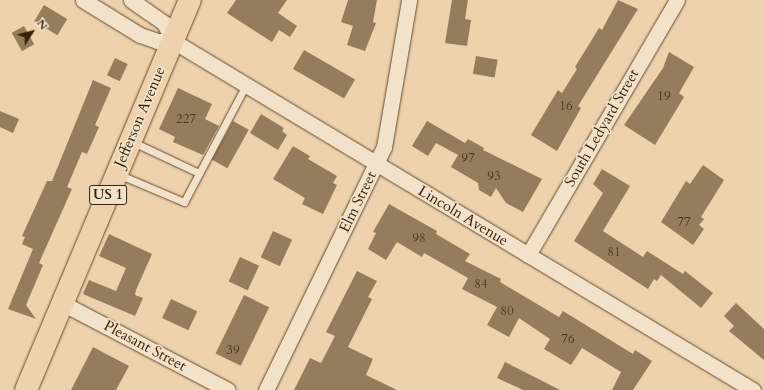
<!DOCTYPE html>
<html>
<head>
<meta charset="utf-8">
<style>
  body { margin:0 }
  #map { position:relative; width:764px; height:390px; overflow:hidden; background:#edd2ad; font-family:Cardo,serif }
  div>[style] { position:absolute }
  .building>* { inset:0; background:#957c5d; transform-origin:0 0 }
  .roads { filter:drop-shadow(0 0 1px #644b30) drop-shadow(0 0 1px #644b30) }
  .service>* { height:7px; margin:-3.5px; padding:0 3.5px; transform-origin:3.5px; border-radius:3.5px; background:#f3e2ca }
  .minor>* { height:15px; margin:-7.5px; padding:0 7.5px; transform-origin:7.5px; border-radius:7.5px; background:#f3e2ca }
  .primary>* { height:22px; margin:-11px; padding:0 11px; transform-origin:11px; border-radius:11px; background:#edd2ad }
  span { translate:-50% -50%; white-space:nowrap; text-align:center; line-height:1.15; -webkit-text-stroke:3.5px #f3e2ca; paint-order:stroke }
  .number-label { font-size:13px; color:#4e361c }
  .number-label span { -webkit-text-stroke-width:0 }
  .shield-label span { padding:1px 3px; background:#f3e2ca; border:1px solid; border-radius:3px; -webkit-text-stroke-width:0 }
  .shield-label { font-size:14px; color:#361e07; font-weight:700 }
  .street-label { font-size:15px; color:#361e07 }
  .north { position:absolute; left:12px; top:12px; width:40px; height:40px; -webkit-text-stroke:3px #f3e2ca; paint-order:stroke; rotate:54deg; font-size:11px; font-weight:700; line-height:16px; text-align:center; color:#361e07 }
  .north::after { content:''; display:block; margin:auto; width:14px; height:18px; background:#361e07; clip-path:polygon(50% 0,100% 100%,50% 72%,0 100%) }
</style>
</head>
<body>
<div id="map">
  <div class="building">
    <div style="clip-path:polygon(236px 0,287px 0,278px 13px,297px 26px,290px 37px,279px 30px,272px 42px,227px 13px)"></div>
    <div style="clip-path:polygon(348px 0,377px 0,373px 22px,376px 23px,365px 51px,347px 45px,353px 26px,341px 22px)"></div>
    <div style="clip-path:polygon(452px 0,468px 0,465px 19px,471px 20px,467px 46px,445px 43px)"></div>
    <div style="clip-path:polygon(618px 0,638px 9px,578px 106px,581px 108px,557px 151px,531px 135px,558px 90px,562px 93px,577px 69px,575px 67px,599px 28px,602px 30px)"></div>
    <div style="left:44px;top:5px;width:27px;height:19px;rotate:31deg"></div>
    <div style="left:24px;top:26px;width:21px;height:14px;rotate:61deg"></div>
    <div style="left:304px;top:50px;width:59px;height:22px;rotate:30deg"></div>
    <div style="clip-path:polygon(669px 52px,694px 67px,679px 93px,684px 97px,655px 145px,624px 125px,663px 68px)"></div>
    <div style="left:476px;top:56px;width:22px;height:18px;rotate:10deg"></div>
    <div style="left:115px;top:58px;width:14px;height:19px;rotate:25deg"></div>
    <div style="clip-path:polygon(93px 80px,111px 88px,95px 125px,99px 127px,87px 154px,82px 152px,67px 187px,72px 189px,39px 263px,43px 265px,26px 305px,36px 319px,8px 309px,33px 249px,22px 244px,25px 237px,22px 236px,47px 181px,52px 181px)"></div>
    <div style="clip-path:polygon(178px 88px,212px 104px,205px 119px,219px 126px,203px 155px,173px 142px,175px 137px,159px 129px)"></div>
    <div style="clip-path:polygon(0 111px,19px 119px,13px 133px,0 127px)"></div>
    <div style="clip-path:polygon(261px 114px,284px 128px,282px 131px,287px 135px,278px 150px,250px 133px)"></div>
    <div style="left:233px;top:121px;width:18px;height:44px;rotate:29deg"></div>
    <div style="clip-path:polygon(427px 121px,465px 143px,468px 139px,484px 148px,483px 150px,542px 179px,523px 212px,506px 203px,496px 188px,491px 197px,479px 190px,478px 183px,451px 167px,458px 155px,436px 143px,428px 156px,412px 146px)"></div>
    <div style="clip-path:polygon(293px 146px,310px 156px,308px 159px,337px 176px,333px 183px,337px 185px,323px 214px,302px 204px,305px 198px,273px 179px)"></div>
    <div style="clip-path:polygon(703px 165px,724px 180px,701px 217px,704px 219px,699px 225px,704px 229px,693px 245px,661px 222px,686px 181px,690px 184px)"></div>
    <div style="clip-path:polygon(602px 169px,630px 186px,603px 231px,643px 257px,647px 251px,683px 274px,685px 271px,713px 293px,701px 308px,661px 275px,657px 281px,654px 279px,648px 289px,574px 241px,603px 193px,593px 184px)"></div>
    <div style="clip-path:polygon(389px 204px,437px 231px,436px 234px,470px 254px,465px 261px,501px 279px,500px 282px,559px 317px,563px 311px,633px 354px,635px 350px,652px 361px,633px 390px,612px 390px,621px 372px,582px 348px,571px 365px,544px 349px,550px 339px,519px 318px,509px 337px,487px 325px,497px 307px,462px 289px,468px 278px,424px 253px,422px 257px,397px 242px,386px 260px,368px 249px,376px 233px,373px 232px)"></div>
    <div style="left:273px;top:231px;width:21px;height:29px;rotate:25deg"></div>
    <div style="clip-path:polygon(109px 234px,152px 254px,136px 290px,135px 295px,143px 298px,135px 316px,83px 294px,89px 280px,116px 291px,126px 268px,99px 256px)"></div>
    <div style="left:240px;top:257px;width:21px;height:27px;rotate:25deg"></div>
    <div style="clip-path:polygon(357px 271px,377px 281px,368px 297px,372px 299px,348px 347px,373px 359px,366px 375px,397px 390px,294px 390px,310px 358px,321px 363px,335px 336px,326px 332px)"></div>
    <div style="left:244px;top:295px;width:28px;height:65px;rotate:26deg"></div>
    <div style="left:171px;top:299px;width:29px;height:21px;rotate:25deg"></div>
    <div style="clip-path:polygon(736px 303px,764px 329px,764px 360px,729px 331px,734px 326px,724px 316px)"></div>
    <div style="clip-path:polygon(93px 347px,129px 366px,116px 390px,71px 390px)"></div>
    <div style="clip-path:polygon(505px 362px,560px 390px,523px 390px,497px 378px)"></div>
  </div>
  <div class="roads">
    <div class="service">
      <div style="left:133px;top:142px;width:73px;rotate:25.2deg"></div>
      <div style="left:118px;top:174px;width:72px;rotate:23deg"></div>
      <div style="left:184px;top:202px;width:132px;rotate:-62.1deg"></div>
    </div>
    <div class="minor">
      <div style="left:83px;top:0;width:67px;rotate:31.6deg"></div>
      <div style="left:140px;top:35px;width:18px;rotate:19deg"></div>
      <div style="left:157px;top:41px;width:16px"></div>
      <div style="left:173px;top:41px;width:677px;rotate:31.04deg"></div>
      <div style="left:131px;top:0;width:40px;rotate:34.9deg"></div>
      <div style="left:164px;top:23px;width:20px;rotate:63deg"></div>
      <div style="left:528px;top:255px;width:295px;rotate:-59.7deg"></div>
      <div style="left:62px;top:303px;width:187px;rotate:27.7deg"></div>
      <div style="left:266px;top:390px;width:270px;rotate:-64.1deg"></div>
      <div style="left:384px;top:147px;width:149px;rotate:-80.3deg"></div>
    </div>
    <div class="primary">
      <div style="left:26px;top:390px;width:423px;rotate:-67.2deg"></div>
    </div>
  </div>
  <div class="number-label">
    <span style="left:664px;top:96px">19</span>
    <span style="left:566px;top:106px">16</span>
    <span style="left:186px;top:119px">227</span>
    <span style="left:468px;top:158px">97</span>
    <span style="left:494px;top:176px">93</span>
    <span style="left:684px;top:222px">77</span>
    <span style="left:419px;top:238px">98</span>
    <span style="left:614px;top:252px">81</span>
    <span style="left:481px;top:284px">84</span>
    <span style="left:507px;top:311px">80</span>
    <span style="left:568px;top:339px">76</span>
    <span style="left:233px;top:350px">39</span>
  </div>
  <div class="shield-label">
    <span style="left:108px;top:195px">US 1</span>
  </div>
  <div class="street-label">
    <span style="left:140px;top:117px;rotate:-67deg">Jefferson Avenue</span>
    <span style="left:602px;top:128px;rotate:-60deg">South Ledyard Street</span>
    <span style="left:358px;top:202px;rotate:-64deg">Elm Street</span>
    <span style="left:463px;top:216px;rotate:31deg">Lincoln Avenue</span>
    <span style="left:145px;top:346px;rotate:28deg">Pleasant Street</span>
  </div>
  <div class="north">N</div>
</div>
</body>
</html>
